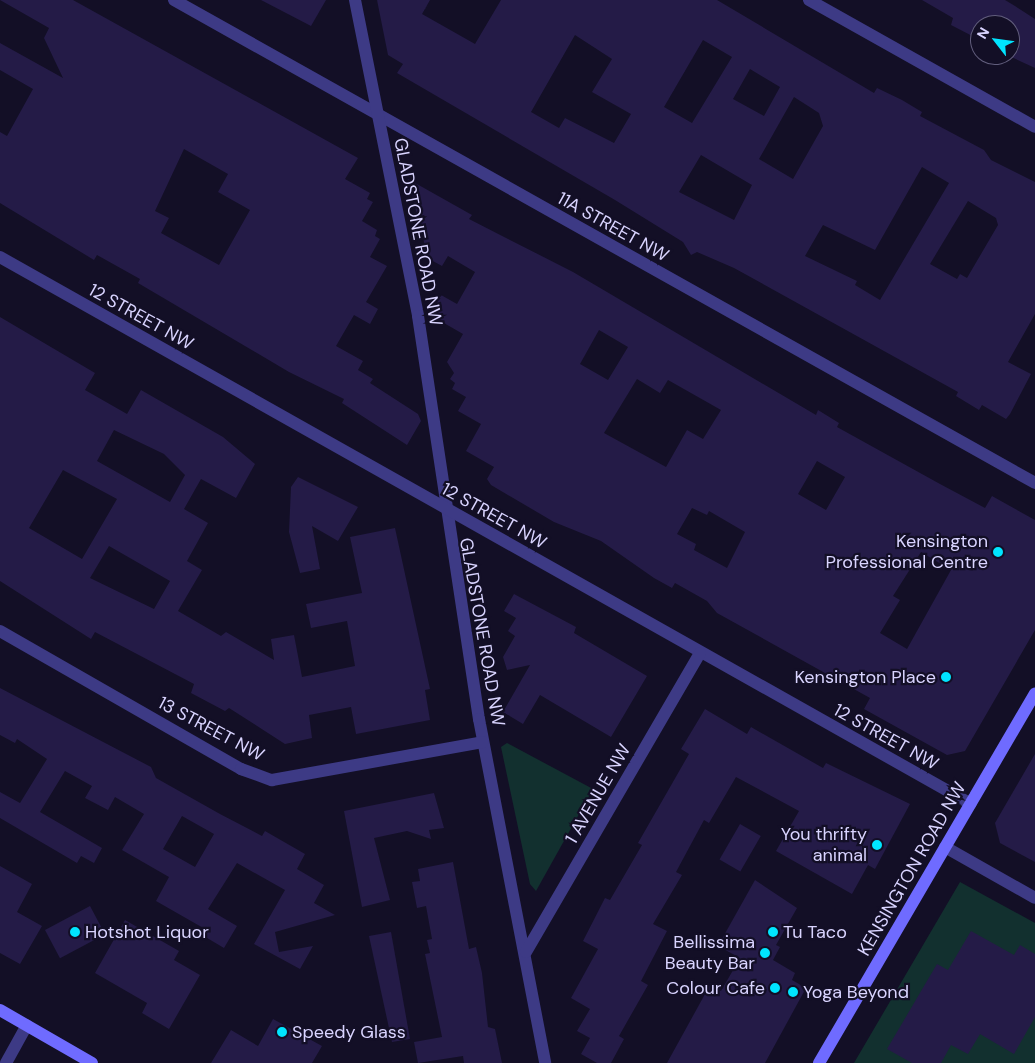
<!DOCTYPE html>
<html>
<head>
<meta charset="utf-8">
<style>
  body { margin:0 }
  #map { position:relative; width:1035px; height:1063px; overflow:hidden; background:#130f26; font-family:"DM Sans",sans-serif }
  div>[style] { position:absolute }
  .green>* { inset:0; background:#12302f }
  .building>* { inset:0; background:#241b47; transform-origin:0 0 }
  .street>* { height:12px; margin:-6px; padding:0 6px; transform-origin:6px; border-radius:6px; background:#3d3a85 }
  .secondary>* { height:12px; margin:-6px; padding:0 6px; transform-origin:6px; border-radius:6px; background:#6f6bff }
  .dots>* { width:14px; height:14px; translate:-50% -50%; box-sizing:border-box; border:2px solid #130f26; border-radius:50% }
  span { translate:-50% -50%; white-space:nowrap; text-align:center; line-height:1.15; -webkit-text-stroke:4.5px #130f26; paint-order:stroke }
  .street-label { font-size:18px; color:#d9d4ff }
  .poi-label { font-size:18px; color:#d9d4ff }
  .right { translate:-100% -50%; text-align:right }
  .left { translate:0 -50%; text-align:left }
  .north { position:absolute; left:970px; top:15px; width:50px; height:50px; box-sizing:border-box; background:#130f26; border:1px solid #625e7d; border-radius:50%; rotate:300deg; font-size:14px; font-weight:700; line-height:20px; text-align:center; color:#d9d4ff }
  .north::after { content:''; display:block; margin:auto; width:18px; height:22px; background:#00e5ff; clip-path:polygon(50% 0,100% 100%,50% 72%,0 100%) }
</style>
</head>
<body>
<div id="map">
  <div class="green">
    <div style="clip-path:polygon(507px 743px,593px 789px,536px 891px,530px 884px,501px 747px)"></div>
    <div style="clip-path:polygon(960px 882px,1035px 923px,1035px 1063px,854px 1063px)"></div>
  </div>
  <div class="building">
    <div style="clip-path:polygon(evenodd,0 0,73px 0,358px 158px,345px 179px,370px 193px,367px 199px,373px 202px,362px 221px,377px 230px,375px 236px,380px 239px,370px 257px,387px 266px,366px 302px,378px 309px,370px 324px,354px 315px,336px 346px,363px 361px,358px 370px,373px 379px,370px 383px,418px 414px,421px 421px,407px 445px,342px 403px,344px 399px,289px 372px,138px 283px,140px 279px,97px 255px,94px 260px,0 203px,0 132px,7px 136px,33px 89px,0 70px,0 43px,63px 78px,44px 38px,49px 28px,0 0,184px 149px,228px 174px,218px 192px,250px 210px,219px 265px,161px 233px,169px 218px,155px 211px,184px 149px)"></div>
    <div style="clip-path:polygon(261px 0,326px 0,311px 26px)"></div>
    <div style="clip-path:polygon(evenodd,377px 0,430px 0,422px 14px,475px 44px,501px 0,717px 0,874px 93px,877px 88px,902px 100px,922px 112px,920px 116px,984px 150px,991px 160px,1035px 182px,1035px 314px,1008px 362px,1031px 374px,1010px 414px,1006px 419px,982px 405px,979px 410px,956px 396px,958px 392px,734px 268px,697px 252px,691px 255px,683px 242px,615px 200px,397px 73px,403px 64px,388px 55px,377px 0,575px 35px,612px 59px,592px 92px,631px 114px,614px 143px,565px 118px,559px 128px,531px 112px,575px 35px,377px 0,703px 40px,732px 57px,692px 123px,664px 107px,703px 40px,377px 0,750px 69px,780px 87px,764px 116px,733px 99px,750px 69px,377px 0,794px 97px,819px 113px,823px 126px,793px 179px,759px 159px,794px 97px,377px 0,701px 155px,752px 185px,734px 220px,679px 192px,701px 155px,377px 0,922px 167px,949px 183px,880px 300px,855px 285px,857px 281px,805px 256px,823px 225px,875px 250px,922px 167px,377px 0,968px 201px,996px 218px,998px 225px,967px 278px,960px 274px,957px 279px,930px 264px,968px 201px)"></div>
    <div style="clip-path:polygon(922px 0,1005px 0,1015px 6px,1035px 19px,1035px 68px,1007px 55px,1010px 25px,980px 25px,980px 40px,951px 25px,953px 18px)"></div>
    <div style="clip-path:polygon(evenodd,408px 179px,472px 215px,469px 219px,573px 272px,816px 415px,818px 410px,839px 423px,837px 427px,940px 484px,985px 508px,992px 496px,1035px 520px,1035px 630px,965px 751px,947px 755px,864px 709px,870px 698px,717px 613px,707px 601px,675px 583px,672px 588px,654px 578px,601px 541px,554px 522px,491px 485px,487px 479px,494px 467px,466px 451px,481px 424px,458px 411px,466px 397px,452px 389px,455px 383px,450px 379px,454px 373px,447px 362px,463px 334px,430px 315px,441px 295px,457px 304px,475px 272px,448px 256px,442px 266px,420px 254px,425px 246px,408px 179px,599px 330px,628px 347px,608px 380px,580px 364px,599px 330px,408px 179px,637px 379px,660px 393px,668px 380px,721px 410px,703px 439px,687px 430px,666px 467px,604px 433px,637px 379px,408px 179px,817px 461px,845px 477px,826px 510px,798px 494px,817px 461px,408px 179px,692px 508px,707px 515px,709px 511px,745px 532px,727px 568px,694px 550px,696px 544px,677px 534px,692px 508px,408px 179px,921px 552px,951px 570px,907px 649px,880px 633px,900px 600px,893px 596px,921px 552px)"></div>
    <div style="clip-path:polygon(evenodd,0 317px,95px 373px,85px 390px,127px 414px,141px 390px,223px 437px,255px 464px,236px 498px,201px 479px,184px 509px,208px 523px,187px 561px,202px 570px,178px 611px,221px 636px,226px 632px,274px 660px,271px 639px,294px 635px,302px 677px,355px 666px,347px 621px,311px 628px,306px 604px,362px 593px,350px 537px,395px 528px,430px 689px,425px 690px,430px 720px,356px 734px,351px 707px,309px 715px,312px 738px,285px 744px,229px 708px,225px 711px,191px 693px,194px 684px,95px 632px,91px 639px,0 581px,0 317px,114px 430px,164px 454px,185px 475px,170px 502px,97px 461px,114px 430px,0 317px,63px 470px,117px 499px,82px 559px,29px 528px,63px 470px,0 317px,109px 546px,170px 581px,154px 609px,90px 578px,109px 546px)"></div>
    <div style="clip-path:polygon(298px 477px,358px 507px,338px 541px,312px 526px,320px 569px,300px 573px,289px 532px,291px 487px)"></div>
    <div style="clip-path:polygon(514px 594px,576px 627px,574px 633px,647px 676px,611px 737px,540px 695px,523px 724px,503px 712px,530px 665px,507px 670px,503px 657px,515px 636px,508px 631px,516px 618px,504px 611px)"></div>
    <div style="clip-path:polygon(evenodd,0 688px,151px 767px,156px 778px,220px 814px,262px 836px,265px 831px,305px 854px,297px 869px,324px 885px,314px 903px,335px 915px,275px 932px,279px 952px,313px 946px,300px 969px,254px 944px,285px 890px,237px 863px,208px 909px,237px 926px,224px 948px,202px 935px,205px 929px,156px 901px,169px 877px,122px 850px,144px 814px,115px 797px,108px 810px,85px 798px,92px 786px,65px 771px,40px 812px,102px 848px,94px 863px,81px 856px,77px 863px,0 818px,0 792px,20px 803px,47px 759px,17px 739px,15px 743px,0 735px,0 688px,182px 816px,214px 834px,195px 867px,163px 849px,182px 816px)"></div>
    <div style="clip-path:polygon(705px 709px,747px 734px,751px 727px,823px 768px,826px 763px,910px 804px,875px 869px,868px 865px,852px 894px,776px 851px,799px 811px,736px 777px,709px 823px,704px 820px,676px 872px,682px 875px,653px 924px,667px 931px,641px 981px,648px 985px,619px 1036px,624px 1039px,611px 1063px,597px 1063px,581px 1054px,590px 1038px,577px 1031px,590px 1009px,571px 998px,598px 949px,583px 941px,605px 898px,610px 900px,642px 845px,638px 843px,689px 754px,681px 749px)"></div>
    <div style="clip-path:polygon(1035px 754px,1035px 862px,1000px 843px,995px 823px)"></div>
    <div style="clip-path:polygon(434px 793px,444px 828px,429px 830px,431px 839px,407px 831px,374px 838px,390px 900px,362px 907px,344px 811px)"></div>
    <div style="left:740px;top:824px;width:24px;height:41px;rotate:30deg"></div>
    <div style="clip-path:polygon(453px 862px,469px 949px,476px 947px,482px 973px,488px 1027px,495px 1029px,502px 1063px,464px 1063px,463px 1056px,418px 1063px,414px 1042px,442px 1037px,425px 954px,430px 953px,427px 940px,432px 939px,426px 906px,417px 908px,412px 882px,420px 881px,418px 869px)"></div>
    <div style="clip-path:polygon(0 866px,32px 884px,17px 912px,42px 926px,20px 964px,0 953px)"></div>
    <div style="clip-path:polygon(755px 880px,797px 908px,776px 945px,780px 947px,773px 960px,795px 973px,792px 980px,806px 988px,765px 1063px,667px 1063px,710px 985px,721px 991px,740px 958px,718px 946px)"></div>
    <div style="left:90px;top:906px;width:32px;height:51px;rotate:62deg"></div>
    <div style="clip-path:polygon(125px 920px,179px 951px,174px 960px,200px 975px,169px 1029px,142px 1013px,147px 1003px,95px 973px)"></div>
    <div style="clip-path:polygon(971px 931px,1014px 955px,1020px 945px,1035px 954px,1035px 1017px,1014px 1054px,980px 1034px,968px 1054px,951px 1045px,941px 1063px,912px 1063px,887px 1049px,937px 964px,948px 970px)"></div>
    <div style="clip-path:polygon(391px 932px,410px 1039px,392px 1042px,369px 936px)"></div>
    <div style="clip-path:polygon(273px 1019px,322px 1046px,312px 1063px,211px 1063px,231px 1030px,258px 1046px)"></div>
  </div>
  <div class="street">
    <div style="left:174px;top:0;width:987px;rotate:29.29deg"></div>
    <div style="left:355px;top:0;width:322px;rotate:78.7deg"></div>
    <div style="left:418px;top:316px;width:408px;rotate:81.4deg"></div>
    <div style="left:479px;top:719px;width:350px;rotate:79.1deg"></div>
    <div style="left:809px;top:0;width:259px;rotate:29.3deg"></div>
    <div style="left:0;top:257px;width:1114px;rotate:29.39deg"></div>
    <div style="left:0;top:631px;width:278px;rotate:29.8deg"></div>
    <div style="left:241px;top:769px;width:33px;rotate:20deg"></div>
    <div style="left:272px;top:780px;width:214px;rotate:-10.2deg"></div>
    <div style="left:945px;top:847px;width:103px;rotate:29.5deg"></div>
    <div style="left:526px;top:952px;width:346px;rotate:-59.8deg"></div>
    <div style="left:6px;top:1063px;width:43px;rotate:-61.1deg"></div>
  </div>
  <div class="secondary">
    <div style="left:0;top:1010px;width:106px;rotate:29.9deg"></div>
    <div style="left:819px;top:1063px;width:428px;rotate:-59.7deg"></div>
  </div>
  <div class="dots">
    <div style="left:998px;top:552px;background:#00e5ff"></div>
    <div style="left:946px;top:677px;background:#00e5ff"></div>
    <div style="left:877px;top:845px;background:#00e5ff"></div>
    <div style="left:75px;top:932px;background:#00e5ff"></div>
    <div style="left:773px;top:932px;background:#00e5ff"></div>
    <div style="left:765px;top:953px;background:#00e5ff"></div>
    <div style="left:775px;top:988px;background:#00e5ff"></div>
    <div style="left:793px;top:992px;background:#00e5ff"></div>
    <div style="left:282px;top:1032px;background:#00e5ff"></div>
  </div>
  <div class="street-label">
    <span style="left:613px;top:227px;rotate:29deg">11A STREET NW</span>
    <span style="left:418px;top:232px;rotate:79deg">GLADSTONE ROAD NW</span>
    <span style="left:141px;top:317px;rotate:29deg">12 STREET NW</span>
    <span style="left:494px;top:516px;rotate:29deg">12 STREET NW</span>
    <span style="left:482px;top:632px;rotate:80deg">GLADSTONE ROAD NW</span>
    <span style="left:211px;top:729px;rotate:28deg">13 STREET NW</span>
    <span style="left:886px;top:737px;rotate:29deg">12 STREET NW</span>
    <span style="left:598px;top:794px;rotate:-60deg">1 AVENUE NW</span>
    <span style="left:912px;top:869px;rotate:-60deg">KENSINGTON ROAD NW</span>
  </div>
  <div class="poi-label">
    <span class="right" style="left:988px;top:552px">Kensington<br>Professional Centre</span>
    <span class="right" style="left:936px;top:677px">Kensington Place</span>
    <span class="right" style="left:867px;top:845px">You thrifty<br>animal</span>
    <span class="left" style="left:85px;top:932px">Hotshot Liquor</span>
    <span class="left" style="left:783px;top:932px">Tu Taco</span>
    <span class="right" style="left:755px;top:953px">Bellissima<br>Beauty Bar</span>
    <span class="right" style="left:765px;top:988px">Colour Cafe</span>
    <span class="left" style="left:803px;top:992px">Yoga Beyond</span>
    <span class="left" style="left:292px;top:1032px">Speedy Glass</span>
  </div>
  <div class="north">N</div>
</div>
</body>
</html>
